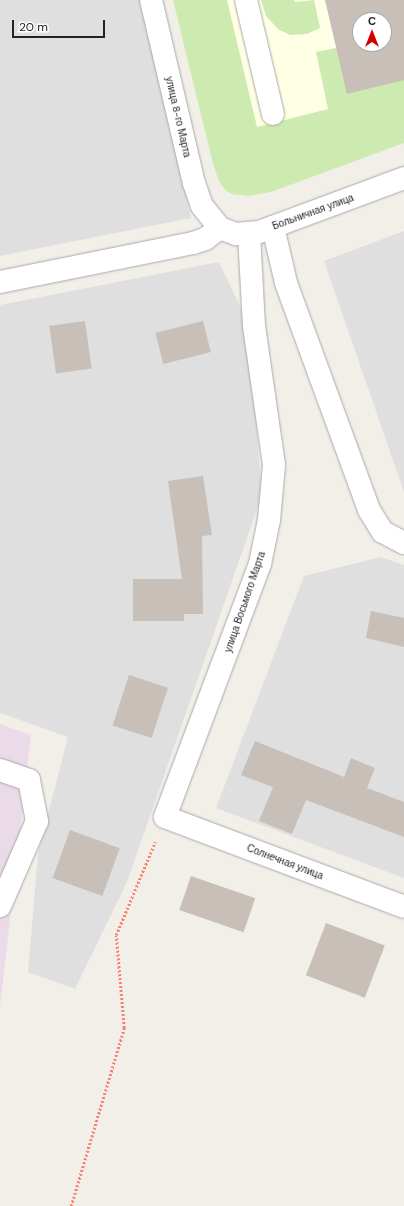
<!DOCTYPE html>
<html>
<head>
<meta charset="utf-8">
<style>
  body { margin:0 }
  #map { position:relative; width:404px; height:1206px; overflow:hidden; background:#f2efe9; font-family:"DM Sans",sans-serif }
  div>[style] { position:absolute }
  .residential>* { inset:0; background:#e0dfdf }
  .industrial>* { inset:0; background:#ebdbe8 }
  .education>* { inset:0; background:#ffffe5 }
  .grass>* { inset:0; background:#cdebb0 }
  .building>* { inset:0; background:#c7bfb8; transform-origin:0 0 }
  .path>* { height:2.5px; margin-top:-1.25px; transform-origin:0; background:repeating-linear-gradient(90deg,#fa8072 0 2px,transparent 0 4px) }
  .roads { filter:drop-shadow(0 0 1px #a9a9a9) drop-shadow(0 0 1px #a9a9a9) }
  .minor>* { height:22px; margin:-11px; padding:0 11px; transform-origin:11px; border-radius:11px; background:#fff }
  span { translate:-50% -50%; white-space:nowrap; text-align:center; line-height:1.15; -webkit-text-stroke:3.5px #fff; paint-order:stroke }
  .street-label { font-size:10px; color:#222 }
  .north { position:absolute; left:352px; top:12px; width:40px; height:40px; box-sizing:border-box; background:#fff; border:1px solid #a7a7a7; border-radius:50%; rotate:0deg; font-size:11px; font-weight:700; line-height:16px; text-align:center; color:#222 }
  .north::after { content:''; display:block; margin:auto; width:14px; height:18px; background:#d40000; clip-path:polygon(50% 0,100% 100%,50% 72%,0 100%) }
  .scale { position:absolute; left:12px; top:20px; width:93px; height:18px; box-sizing:border-box; border:2px solid #222; border-top:0; padding-left:5px; font-size:12px; line-height:14px; white-space:nowrap; color:#222; -webkit-text-stroke:3px #fff; paint-order:stroke }
</style>
</head>
<body>
<div id="map">
  <div class="residential">
    <div style="clip-path:polygon(0 0,141px 0,191px 218px,0 256px)"></div>
    <div style="clip-path:polygon(404px 231px,404px 492px,324px 261px)"></div>
    <div style="clip-path:polygon(219px 262px,247px 321px,262px 495px,127px 882px,75px 989px,28px 972px,38px 853px,68px 737px,0 713px,0 305px)"></div>
    <div style="clip-path:polygon(381px 557px,404px 565px,404px 878px,216px 808px,304px 576px)"></div>
  </div>
  <div class="industrial">
    <div style="clip-path:polygon(0 724px,31px 735px,0 1007px)"></div>
  </div>
  <div class="education">
    <div style="clip-path:polygon(evenodd,193px 0,404px 0,404px 117px,234px 181px,193px 0,360px 20px,384px 20px,384px 44px,360px 44px,360px 20px)"></div>
  </div>
  <div class="grass">
    <div style="clip-path:polygon(173px 0,227px 0,257px 127px,328px 109px,316px 52px,336px 48px,404px 80px,404px 143px,271px 192px,249px 196px,232px 194px,226px 191px,219px 181px,213px 164px)"></div>
    <div style="clip-path:polygon(261px 0,294px 0,295px 2px,314px 0,320px 28px,307px 34px,290px 35px,284px 32px,279px 30px,266px 16px)"></div>
  </div>
  <div class="building">
    <div style="clip-path:polygon(evenodd,325px 0,404px 0,404px 80px,347px 94px,325px 0,360px 20px,384px 20px,384px 44px,360px 44px,360px 20px)"></div>
    <div style="left:85px;top:321px;width:48px;height:36px;rotate:82deg"></div>
    <div style="left:203px;top:321px;width:32px;height:49px;rotate:76deg"></div>
    <div style="clip-path:polygon(203px 476px,212px 535px,202px 536px,203px 614px,184px 614px,184px 621px,133px 621px,133px 579px,182px 579px,168px 481px)"></div>
    <div style="clip-path:polygon(371px 611px,404px 618px,404px 647px,366px 638px)"></div>
    <div style="left:129px;top:675px;width:41px;height:53px;rotate:18deg"></div>
    <div style="clip-path:polygon(255px 741px,344px 777px,351px 758px,375px 768px,367px 788px,404px 802px,404px 837px,306px 800px,292px 834px,259px 821px,273px 787px,241px 775px)"></div>
    <div style="left:70px;top:830px;width:53px;height:51px;rotate:20deg"></div>
    <div style="left:191px;top:876px;width:68px;height:36px;rotate:19deg"></div>
    <div style="left:326px;top:923px;width:63px;height:56px;rotate:21deg"></div>
  </div>
  <div class="path">
    <div style="left:71px;top:1206px;width:186px;rotate:-73.4deg"></div>
    <div style="left:124px;top:1028px;width:93px;rotate:-94.9deg"></div>
    <div style="left:116px;top:935px;width:101px;rotate:-67.2deg"></div>
  </div>
  <div class="roads">
    <div class="minor">
      <div style="left:151px;top:0;width:188px;rotate:76.8deg"></div>
      <div style="left:194px;top:183px;width:24px;rotate:71deg"></div>
      <div style="left:202px;top:206px;width:28px;rotate:51deg"></div>
      <div style="left:220px;top:228px;width:17px;rotate:21deg"></div>
      <div style="left:236px;top:234px;width:23px;rotate:-5deg"></div>
      <div style="left:259px;top:232px;width:155px;rotate:-20.4deg"></div>
      <div style="left:246px;top:0;width:117px;rotate:76.7deg"></div>
      <div style="left:273px;top:227px;width:57px;rotate:76.9deg"></div>
      <div style="left:286px;top:283px;width:242px;rotate:69.9deg"></div>
      <div style="left:369px;top:510px;width:26px;rotate:58deg"></div>
      <div style="left:383px;top:532px;width:24px;rotate:28deg"></div>
      <div style="left:249px;top:234px;width:92px;rotate:86.9deg"></div>
      <div style="left:254px;top:326px;width:140px;rotate:81.8deg"></div>
      <div style="left:274px;top:465px;width:55px;rotate:95.2deg"></div>
      <div style="left:269px;top:520px;width:45px;rotate:101.6deg"></div>
      <div style="left:260px;top:564px;width:270px;rotate:110.6deg"></div>
      <div style="left:165px;top:817px;width:255px;rotate:20.6deg"></div>
      <div style="left:0;top:282px;width:197px;rotate:-11.4deg"></div>
      <div style="left:193px;top:243px;width:13px;rotate:-18deg"></div>
      <div style="left:205px;top:239px;width:19px;rotate:-36deg"></div>
      <div style="left:0;top:770px;width:31px;rotate:19deg"></div>
      <div style="left:29px;top:780px;width:42px;rotate:79deg"></div>
      <div style="left:37px;top:821px;width:93px;rotate:113.5deg"></div>
    </div>
  </div>
  <div class="street-label">
    <span style="left:178px;top:117px;rotate:77deg">улица 8-го Марта</span>
    <span style="left:313px;top:212px;rotate:-20deg">Больничная улица</span>
    <span style="left:245px;top:602px;rotate:-71deg">улица Восьмого Марта</span>
    <span style="left:285px;top:862px;rotate:21deg">Солнечная улица</span>
  </div>
  <div class="north">С</div>
  <div class="scale">20 m</div>
</div>
</body>
</html>
